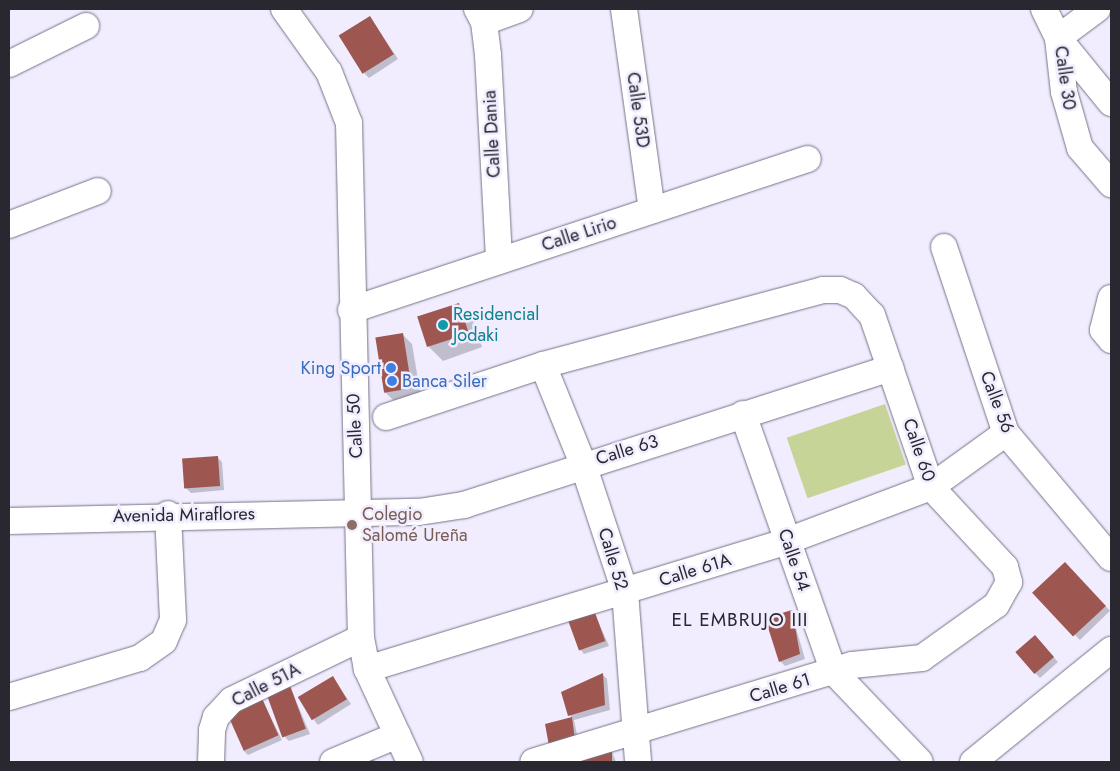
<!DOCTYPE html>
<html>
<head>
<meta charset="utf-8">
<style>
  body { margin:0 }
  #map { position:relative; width:1120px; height:771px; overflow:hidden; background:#f1edff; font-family:Jost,sans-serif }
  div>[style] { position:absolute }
  .green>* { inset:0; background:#c6d497; transform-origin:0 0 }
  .shadow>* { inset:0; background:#0003; transform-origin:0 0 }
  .building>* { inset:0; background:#9e5750; transform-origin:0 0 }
  .roads { filter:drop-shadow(0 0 1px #767285) drop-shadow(0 0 1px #767285) }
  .minor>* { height:26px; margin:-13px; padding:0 13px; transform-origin:13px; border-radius:13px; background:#fff }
  .dots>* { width:14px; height:14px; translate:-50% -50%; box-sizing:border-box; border:2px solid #f1edff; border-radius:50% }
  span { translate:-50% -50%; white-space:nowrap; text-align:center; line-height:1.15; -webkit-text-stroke:5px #f1edff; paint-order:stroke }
  .street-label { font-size:18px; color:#29272f }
  .culture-label { font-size:18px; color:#0d838f }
  .left { translate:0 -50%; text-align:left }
  .shop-label { font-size:18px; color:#366cbe }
  .right { translate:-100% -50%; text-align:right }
  .education-label { font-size:18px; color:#785e54 }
  .neighbourhood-label { font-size:19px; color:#29272f; letter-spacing:1px }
  .frame { position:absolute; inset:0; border:10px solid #29272f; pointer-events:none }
</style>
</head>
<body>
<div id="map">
  <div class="green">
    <div style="left:885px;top:404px;width:64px;height:104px;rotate:71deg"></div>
  </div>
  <div class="shadow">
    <div style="clip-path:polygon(370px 17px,398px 59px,369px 78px,364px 73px)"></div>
    <div style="clip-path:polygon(458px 304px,472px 318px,482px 347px,443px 361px,429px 347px)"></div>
    <div style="clip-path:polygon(402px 334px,412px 344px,421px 397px,395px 402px,385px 392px)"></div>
    <div style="clip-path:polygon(217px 457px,222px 462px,224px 490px,191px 493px,186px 488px)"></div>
    <div style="left:1065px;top:564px;width:65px;height:42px;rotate:46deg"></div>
    <div style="clip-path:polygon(791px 611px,805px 659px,785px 666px,780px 661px)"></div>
    <div style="clip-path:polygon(594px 612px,609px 646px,584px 654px,580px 649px)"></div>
    <div style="clip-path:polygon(1039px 641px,1058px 662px,1040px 678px,1016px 653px)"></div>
    <div style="clip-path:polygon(603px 675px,607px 679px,610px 710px,574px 720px,579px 744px,546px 725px,572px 718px,570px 715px)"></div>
    <div style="clip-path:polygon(333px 678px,351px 704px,318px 725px,314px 720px)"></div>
    <div style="clip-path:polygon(288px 682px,310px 734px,289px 741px,284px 736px)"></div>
    <div style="clip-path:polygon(261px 698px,282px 740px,248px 755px,243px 750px)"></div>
    <div style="clip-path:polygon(611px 749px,616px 762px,580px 762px)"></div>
    <div style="clip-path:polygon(371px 756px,376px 762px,353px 762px)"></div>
  </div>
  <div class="building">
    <div style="left:370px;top:16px;width:45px;height:37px;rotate:58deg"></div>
    <div style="left:459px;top:303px;width:32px;height:44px;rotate:72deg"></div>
    <div style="left:403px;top:333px;width:56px;height:28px;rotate:81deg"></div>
    <div style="left:218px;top:456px;width:30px;height:36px;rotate:86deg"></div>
    <div style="left:1065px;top:562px;width:60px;height:45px;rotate:47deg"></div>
    <div style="left:594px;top:610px;width:33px;height:28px;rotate:70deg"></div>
    <div style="clip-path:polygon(792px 610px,800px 654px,779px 662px,765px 618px)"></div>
    <div style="left:1035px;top:635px;width:29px;height:26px;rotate:49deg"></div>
    <div style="clip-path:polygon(603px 673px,605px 705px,568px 716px,561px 692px)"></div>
    <div style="left:333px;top:676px;width:27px;height:41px;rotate:59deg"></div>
    <div style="left:288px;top:680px;width:52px;height:25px;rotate:70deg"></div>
    <div style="left:261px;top:696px;width:43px;height:38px;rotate:66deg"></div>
    <div style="clip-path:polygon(572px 717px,575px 740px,549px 746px,545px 724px)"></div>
    <div style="clip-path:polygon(612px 748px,612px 762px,577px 762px)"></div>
  </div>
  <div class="roads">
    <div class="minor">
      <div style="left:284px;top:9px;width:77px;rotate:54.5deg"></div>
      <div style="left:329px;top:72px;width:55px;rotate:68.6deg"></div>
      <div style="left:349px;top:123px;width:515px;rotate:88.67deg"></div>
      <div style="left:361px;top:638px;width:32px;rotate:79deg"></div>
      <div style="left:367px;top:669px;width:102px;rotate:65.2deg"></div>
      <div style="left:477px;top:9px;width:15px;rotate:62deg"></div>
      <div style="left:484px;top:22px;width:33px;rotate:83deg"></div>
      <div style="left:488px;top:55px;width:206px;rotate:86.9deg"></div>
      <div style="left:624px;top:9px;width:203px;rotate:82.1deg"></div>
      <div style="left:1044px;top:9px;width:32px;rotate:64deg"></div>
      <div style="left:1058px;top:38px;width:84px;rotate:50.8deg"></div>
      <div style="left:484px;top:22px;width:38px;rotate:-20deg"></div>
      <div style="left:1058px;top:38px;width:54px;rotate:83.7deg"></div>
      <div style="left:1064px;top:92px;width:58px;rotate:74.1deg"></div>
      <div style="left:1080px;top:148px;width:48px;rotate:49.3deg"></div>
      <div style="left:1058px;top:38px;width:49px;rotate:-36.6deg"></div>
      <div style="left:9px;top:64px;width:86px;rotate:-26.3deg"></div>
      <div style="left:9px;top:225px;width:95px;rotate:-20.9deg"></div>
      <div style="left:944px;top:247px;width:196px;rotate:71.6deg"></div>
      <div style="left:1006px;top:433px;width:163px;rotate:50deg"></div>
      <div style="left:1111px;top:298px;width:33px;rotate:104deg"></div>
      <div style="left:1103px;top:330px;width:13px;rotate:51deg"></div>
      <div style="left:351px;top:310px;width:481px;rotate:-18.3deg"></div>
      <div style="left:543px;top:365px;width:107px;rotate:68deg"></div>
      <div style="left:583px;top:464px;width:135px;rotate:71.8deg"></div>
      <div style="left:625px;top:592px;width:170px;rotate:85.6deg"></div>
      <div style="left:743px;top:414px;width:274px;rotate:70.6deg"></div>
      <div style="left:834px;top:672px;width:124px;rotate:46.3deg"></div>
      <div style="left:386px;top:417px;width:165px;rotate:-18.3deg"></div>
      <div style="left:543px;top:365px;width:290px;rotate:-15deg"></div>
      <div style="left:823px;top:290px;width:17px"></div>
      <div style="left:840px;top:290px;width:15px;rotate:23deg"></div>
      <div style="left:854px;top:296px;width:26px;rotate:47deg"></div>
      <div style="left:872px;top:315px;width:182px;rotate:71.1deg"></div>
      <div style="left:931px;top:487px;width:109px;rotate:47.2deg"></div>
      <div style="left:1005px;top:567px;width:16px;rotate:75deg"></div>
      <div style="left:1009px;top:582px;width:26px;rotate:119deg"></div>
      <div style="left:996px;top:605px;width:91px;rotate:144.4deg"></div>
      <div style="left:922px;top:658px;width:70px;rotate:174.3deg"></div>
      <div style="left:852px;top:665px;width:333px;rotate:163.1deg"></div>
      <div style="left:9px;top:521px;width:410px;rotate:-1.3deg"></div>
      <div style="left:419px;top:512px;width:46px;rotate:-8.8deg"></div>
      <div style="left:464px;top:505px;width:448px;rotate:-17.8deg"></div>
      <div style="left:367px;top:669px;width:439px;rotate:-16.9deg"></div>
      <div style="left:787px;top:541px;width:154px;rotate:-20.6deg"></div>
      <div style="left:931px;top:487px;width:92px;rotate:-35.8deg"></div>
      <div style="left:9px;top:697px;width:137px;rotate:-16.6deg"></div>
      <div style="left:140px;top:658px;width:29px;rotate:-35deg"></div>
      <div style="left:164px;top:641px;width:23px;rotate:-67deg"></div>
      <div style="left:173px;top:620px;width:106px;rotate:-92.7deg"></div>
      <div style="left:211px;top:762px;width:32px;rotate:-88deg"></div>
      <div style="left:212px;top:730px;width:14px;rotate:-73deg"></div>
      <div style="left:216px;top:717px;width:23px;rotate:-47deg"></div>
      <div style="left:232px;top:700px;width:143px;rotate:-25.7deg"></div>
      <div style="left:333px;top:762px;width:70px;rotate:-22.6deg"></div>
      <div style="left:973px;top:762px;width:178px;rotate:-39.1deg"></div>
    </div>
  </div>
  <div class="dots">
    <div style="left:443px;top:325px;background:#0f9aa8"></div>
    <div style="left:391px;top:368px;background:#3f7fe0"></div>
    <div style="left:392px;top:381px;background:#3f7fe0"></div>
    <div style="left:352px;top:525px;background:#8d6e63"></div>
  </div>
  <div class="street-label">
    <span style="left:1065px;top:78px;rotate:82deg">Calle 30</span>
    <span style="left:638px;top:110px;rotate:82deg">Calle 53D</span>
    <span style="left:492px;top:134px;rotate:-93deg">Calle Dania</span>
    <span style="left:579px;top:234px;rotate:-18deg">Calle Lirio</span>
    <span style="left:997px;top:402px;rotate:69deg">Calle 56</span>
    <span style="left:355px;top:426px;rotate:-93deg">Calle 50</span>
    <span style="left:627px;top:450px;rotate:-17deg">Calle 63</span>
    <span style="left:919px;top:450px;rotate:71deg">Calle 60</span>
    <span style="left:184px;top:515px;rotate:-1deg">Avenida Miraflores</span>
    <span style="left:613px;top:559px;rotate:73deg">Calle 52</span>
    <span style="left:794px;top:560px;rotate:71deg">Calle 54</span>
    <span style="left:695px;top:570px;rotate:-17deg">Calle 61A</span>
    <span style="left:266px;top:685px;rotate:-27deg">Calle 51A</span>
    <span style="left:780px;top:688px;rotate:-17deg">Calle 61</span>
  </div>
  <div class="culture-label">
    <span class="left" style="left:453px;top:325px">Residencial<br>Jodaki</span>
  </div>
  <div class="shop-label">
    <span class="right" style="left:381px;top:368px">King Sport</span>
    <span class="left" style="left:402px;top:381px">Banca Siler</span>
  </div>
  <div class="education-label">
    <span class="left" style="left:362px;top:525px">Colegio<br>Salomé Ureña</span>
  </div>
  <div class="neighbourhood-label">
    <span style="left:740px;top:620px">EL EMBRUJO III</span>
  </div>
  <div class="frame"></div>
</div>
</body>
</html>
